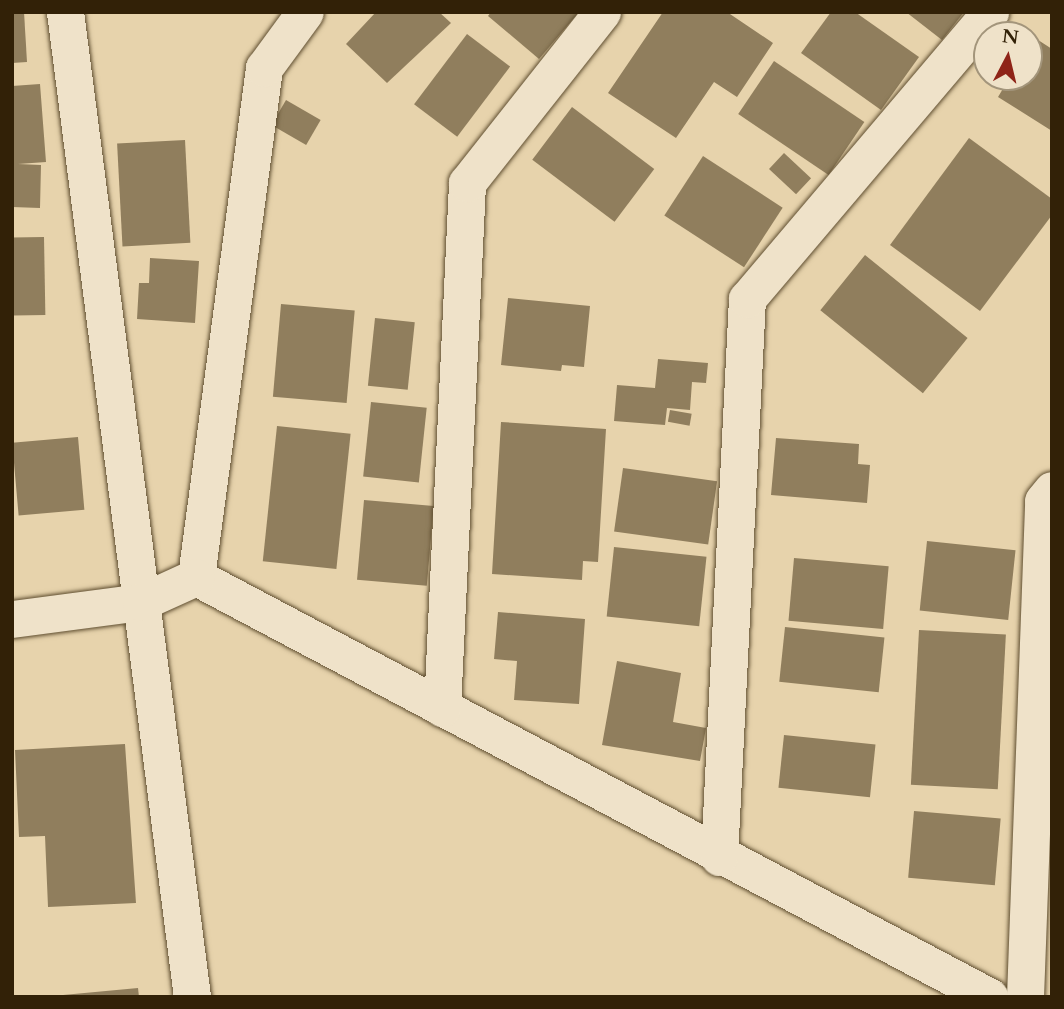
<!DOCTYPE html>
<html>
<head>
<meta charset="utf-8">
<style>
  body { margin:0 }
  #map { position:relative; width:1064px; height:1009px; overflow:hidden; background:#e7d3ac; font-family:Cardo,serif }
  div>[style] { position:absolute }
  .building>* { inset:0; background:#907e5d; transform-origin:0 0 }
  .roads { filter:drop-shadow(0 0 2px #5f4e30) drop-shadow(0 0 2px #5f4e30) }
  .street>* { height:37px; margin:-18.5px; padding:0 18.5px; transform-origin:18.5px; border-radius:18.5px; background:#efe2c9 }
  span { translate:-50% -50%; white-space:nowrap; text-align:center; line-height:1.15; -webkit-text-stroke:5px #efe2c9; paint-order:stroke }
  .frame { position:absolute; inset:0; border:14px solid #322107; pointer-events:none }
  .north { position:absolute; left:973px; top:21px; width:70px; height:70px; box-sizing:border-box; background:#efe2c9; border:2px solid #a3957b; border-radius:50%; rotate:7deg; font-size:19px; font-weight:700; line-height:28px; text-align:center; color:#322107 }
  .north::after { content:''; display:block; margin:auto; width:24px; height:32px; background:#8f2418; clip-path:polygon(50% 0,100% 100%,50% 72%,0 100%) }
</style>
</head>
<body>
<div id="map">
  <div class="building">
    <div style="clip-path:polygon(12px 12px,24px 12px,27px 62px,12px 63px)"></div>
    <div style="clip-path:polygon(376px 12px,439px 12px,451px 23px,387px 83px,346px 44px)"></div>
    <div style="clip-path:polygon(491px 12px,579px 12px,539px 59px,488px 16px)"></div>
    <div style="clip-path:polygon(663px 12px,727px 12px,773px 43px,737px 97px,714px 82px,676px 138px,608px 93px)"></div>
    <div style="clip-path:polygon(831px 12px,855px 12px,919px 57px,881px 110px,801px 53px)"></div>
    <div style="clip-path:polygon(906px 12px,964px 12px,942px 40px)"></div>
    <div style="left:467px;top:34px;width:54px;height:88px;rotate:37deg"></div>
    <div style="clip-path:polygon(1035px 38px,1052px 49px,1052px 131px,998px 97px,1010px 77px,1029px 77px,1029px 48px)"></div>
    <div style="left:774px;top:61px;width:109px;height:64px;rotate:34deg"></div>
    <div style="clip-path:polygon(40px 84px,46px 162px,18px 164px,41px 165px,40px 208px,12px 207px,12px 86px)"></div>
    <div style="left:286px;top:100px;width:40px;height:29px;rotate:30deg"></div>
    <div style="left:572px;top:107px;width:103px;height:66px;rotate:37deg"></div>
    <div style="clip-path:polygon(969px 138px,1052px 199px,1052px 215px,980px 311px,890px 245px)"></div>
    <div style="left:185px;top:140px;width:103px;height:68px;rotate:87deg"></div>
    <div style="left:784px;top:153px;width:37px;height:22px;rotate:43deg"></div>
    <div style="left:703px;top:156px;width:95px;height:71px;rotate:33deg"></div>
    <div style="left:44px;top:237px;width:78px;height:32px;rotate:89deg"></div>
    <div style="left:865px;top:255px;width:132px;height:71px;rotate:39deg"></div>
    <div style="clip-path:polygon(150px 258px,199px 261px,195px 323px,137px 319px,139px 283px,149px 283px)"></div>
    <div style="clip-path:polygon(508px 298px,590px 306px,584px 367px,562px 365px,561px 371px,501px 365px)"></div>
    <div style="left:281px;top:304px;width:74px;height:93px;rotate:5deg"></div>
    <div style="left:375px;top:318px;width:40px;height:68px;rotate:6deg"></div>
    <div style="clip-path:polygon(658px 359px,708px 363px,706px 383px,692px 382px,690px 410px,667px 408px,665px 425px,614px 421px,617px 385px,655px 388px)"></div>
    <div style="left:371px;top:402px;width:56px;height:75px;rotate:6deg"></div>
    <div style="left:670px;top:410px;width:22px;height:12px;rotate:10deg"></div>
    <div style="clip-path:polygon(501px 422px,606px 429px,598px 562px,583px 561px,582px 580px,492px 574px)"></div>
    <div style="left:277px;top:426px;width:74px;height:136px;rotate:6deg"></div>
    <div style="left:78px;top:437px;width:73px;height:66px;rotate:85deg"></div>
    <div style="clip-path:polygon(776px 438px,859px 444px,858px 464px,870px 465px,867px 503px,771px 495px)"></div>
    <div style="left:623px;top:468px;width:95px;height:64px;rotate:8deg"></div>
    <div style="left:364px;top:500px;width:70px;height:80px;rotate:5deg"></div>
    <div style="left:927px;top:541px;width:89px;height:70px;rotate:6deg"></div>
    <div style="left:614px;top:547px;width:93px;height:70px;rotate:6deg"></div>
    <div style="left:794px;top:558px;width:95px;height:63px;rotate:5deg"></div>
    <div style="clip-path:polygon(498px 612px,585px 619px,579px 704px,514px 700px,517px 661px,494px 659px)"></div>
    <div style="left:785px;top:627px;width:100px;height:55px;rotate:6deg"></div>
    <div style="left:919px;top:630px;width:87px;height:155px;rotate:3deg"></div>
    <div style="clip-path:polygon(617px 661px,681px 673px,673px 722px,706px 728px,700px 761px,602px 745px)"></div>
    <div style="left:784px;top:735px;width:92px;height:53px;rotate:6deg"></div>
    <div style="clip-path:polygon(125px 744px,136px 903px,48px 907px,45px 836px,19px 837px,15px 750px)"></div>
    <div style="left:914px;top:811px;width:87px;height:67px;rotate:5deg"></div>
    <div style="clip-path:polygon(138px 988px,139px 997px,63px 997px,63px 995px)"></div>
  </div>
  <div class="roads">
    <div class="street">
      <div style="left:65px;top:12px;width:993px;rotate:82.65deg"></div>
      <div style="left:196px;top:577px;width:898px;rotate:27.88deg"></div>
      <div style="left:196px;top:577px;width:514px;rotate:-82.39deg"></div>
      <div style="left:264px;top:68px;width:69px;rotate:-53.8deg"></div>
      <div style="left:12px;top:619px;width:130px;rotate:-7.5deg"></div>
      <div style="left:141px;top:602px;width:60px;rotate:-24.4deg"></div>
      <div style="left:442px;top:708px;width:526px;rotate:-87.27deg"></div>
      <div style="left:467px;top:183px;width:218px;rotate:-51.7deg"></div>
      <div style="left:719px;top:857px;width:559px;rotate:-87.13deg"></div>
      <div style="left:747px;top:299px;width:376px;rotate:-49.7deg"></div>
      <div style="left:1025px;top:997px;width:496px;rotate:-87.9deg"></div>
      <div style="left:1043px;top:501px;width:14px;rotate:-51deg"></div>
    </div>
  </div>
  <div class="frame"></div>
  <div class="north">N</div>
</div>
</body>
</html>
